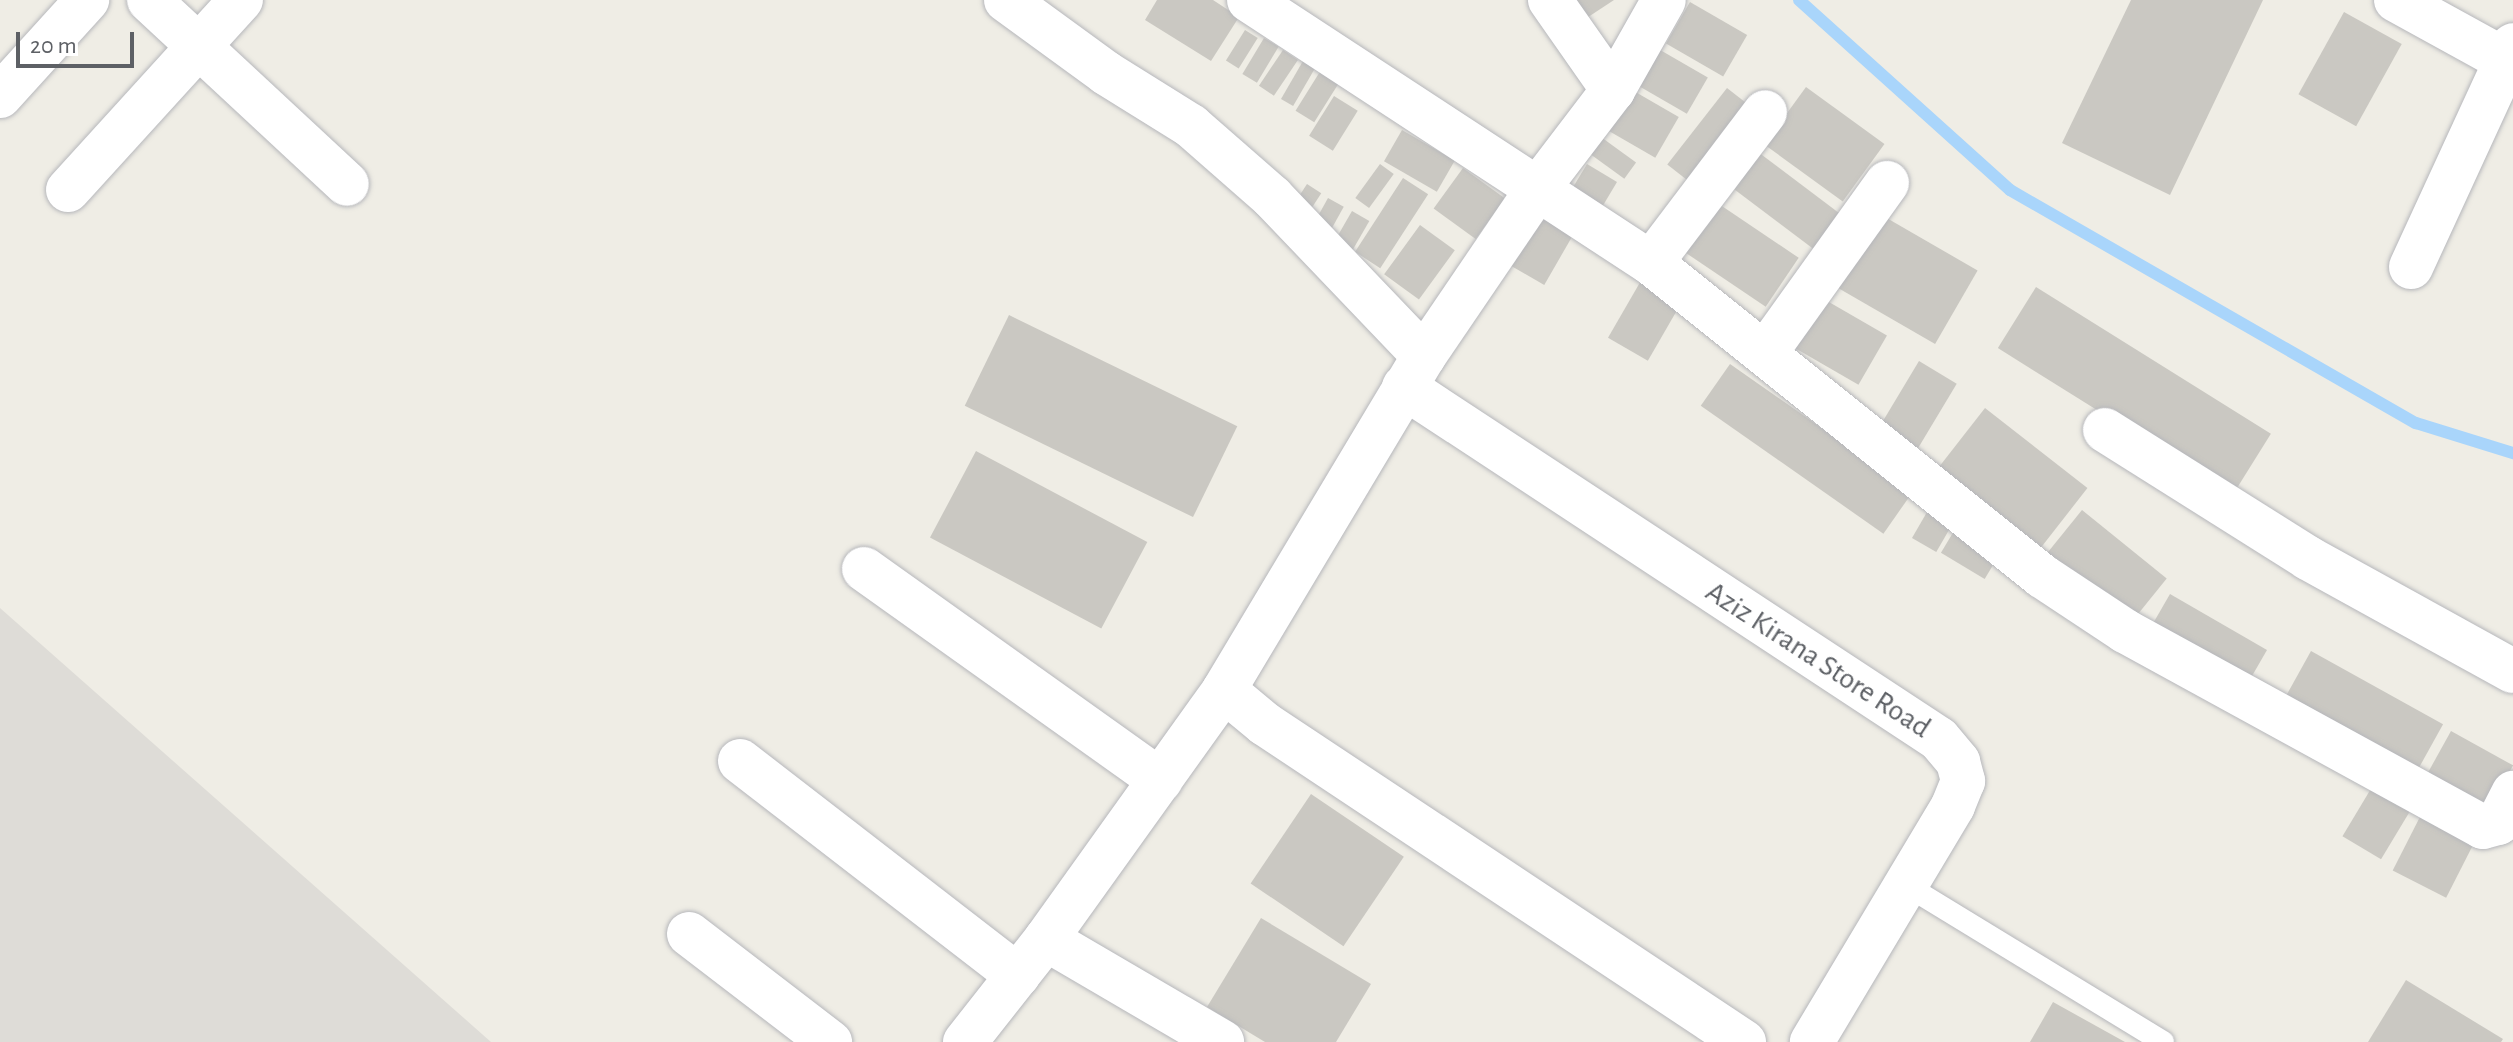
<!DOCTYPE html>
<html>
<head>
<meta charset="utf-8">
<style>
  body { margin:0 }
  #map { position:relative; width:2513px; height:1042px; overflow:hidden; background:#efede5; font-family:"Alegreya Sans",sans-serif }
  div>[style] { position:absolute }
  .industrial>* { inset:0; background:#dedcd7 }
  .stream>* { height:12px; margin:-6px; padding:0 6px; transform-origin:6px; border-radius:6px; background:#a9d5fb }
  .building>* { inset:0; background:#cac8c2; transform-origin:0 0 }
  .roads { filter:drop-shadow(0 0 2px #b6b7bb) drop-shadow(0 0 2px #b6b7bb) }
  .lane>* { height:22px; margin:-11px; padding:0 11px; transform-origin:11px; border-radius:11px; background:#fff }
  .street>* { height:44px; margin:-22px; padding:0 22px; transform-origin:22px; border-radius:22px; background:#fff }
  span { translate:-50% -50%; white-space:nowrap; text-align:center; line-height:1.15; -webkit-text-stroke:7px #fff; paint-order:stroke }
  .street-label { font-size:30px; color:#5d6065 }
  .scale { position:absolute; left:16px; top:32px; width:118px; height:36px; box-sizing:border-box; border:4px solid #5d6065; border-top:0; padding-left:10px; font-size:24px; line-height:28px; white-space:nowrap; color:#5d6065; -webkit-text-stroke:6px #fff; paint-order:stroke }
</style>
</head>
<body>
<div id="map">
  <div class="industrial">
    <div style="clip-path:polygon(0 608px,491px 1042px,0 1042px)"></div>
  </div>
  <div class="stream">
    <div style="left:1799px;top:0;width:284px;rotate:42deg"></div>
    <div style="left:2010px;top:190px;width:468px;rotate:29.9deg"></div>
    <div style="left:2416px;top:423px;width:102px;rotate:17.2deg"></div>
  </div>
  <div class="building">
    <div style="clip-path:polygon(1157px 0,1213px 0,1239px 17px,1211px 61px,1145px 20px)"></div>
    <div style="clip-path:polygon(1555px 0,1614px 0,1573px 27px)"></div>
    <div style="clip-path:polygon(2131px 0,2263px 0,2170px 195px,2062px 143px)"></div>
    <div style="left:1690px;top:2px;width:66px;height:48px;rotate:30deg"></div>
    <div style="left:2344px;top:12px;width:66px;height:94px;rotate:29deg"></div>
    <div style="left:1245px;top:30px;width:15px;height:36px;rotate:32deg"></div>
    <div style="left:1264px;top:38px;width:17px;height:42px;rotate:31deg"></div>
    <div style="left:1655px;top:47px;width:61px;height:42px;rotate:30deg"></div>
    <div style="left:1283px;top:50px;width:18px;height:43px;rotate:34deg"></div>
    <div style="left:1303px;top:61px;width:14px;height:44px;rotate:30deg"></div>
    <div style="left:1321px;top:70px;width:22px;height:48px;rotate:32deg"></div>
    <div style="left:1806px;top:87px;width:97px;height:71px;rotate:36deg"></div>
    <div style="left:1727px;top:88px;width:41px;height:97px;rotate:38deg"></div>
    <div style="left:1632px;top:90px;width:54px;height:47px;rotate:30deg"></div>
    <div style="left:1334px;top:96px;width:28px;height:47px;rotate:32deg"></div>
    <div style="left:1402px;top:130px;width:61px;height:36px;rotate:30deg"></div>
    <div style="left:1594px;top:132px;width:52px;height:20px;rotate:36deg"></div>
    <div style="left:1758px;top:152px;width:106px;height:44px;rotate:37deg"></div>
    <div style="left:1380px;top:164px;width:17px;height:42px;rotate:36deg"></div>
    <div style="left:1587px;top:164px;width:35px;height:29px;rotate:31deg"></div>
    <div style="left:1463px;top:168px;width:52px;height:50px;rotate:36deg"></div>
    <div style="left:1403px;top:178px;width:30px;height:88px;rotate:33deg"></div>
    <div style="left:1307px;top:184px;width:17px;height:31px;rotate:33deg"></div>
    <div style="left:1328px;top:198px;width:18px;height:34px;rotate:29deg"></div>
    <div style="left:1710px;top:198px;width:107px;height:59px;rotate:34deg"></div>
    <div style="left:1539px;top:208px;width:43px;height:64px;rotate:30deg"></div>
    <div style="left:1352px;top:211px;width:20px;height:38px;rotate:30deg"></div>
    <div style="left:1878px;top:213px;width:115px;height:85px;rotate:30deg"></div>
    <div style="left:1420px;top:225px;width:43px;height:61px;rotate:36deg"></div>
    <div style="left:1646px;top:272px;width:46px;height:76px;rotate:30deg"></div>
    <div style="left:2036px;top:287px;width:277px;height:72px;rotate:32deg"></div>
    <div style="left:1822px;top:298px;width:75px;height:57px;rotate:30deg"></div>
    <div style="left:1009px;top:315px;width:254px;height:101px;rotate:26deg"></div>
    <div style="left:1919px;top:361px;width:44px;height:79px;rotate:31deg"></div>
    <div style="left:1730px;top:364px;width:223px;height:51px;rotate:35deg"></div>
    <div style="left:1985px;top:408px;width:130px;height:83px;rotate:38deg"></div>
    <div style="left:976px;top:451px;width:194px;height:98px;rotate:28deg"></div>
    <div style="left:1934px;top:500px;width:28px;height:44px;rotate:30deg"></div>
    <div style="left:2082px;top:510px;width:109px;height:61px;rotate:39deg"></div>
    <div style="left:1960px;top:521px;width:51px;height:37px;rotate:31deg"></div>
    <div style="left:2170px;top:594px;width:112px;height:45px;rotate:30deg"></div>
    <div style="left:2311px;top:651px;width:151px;height:56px;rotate:29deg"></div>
    <div style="left:2451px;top:731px;width:71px;height:56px;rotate:29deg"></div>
    <div style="left:2378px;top:777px;width:45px;height:69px;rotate:31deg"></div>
    <div style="left:1311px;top:794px;width:112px;height:108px;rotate:34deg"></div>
    <div style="left:2424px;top:809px;width:60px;height:69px;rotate:27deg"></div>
    <div style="clip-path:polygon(1261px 918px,1371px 984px,1336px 1042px,1265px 1042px,1207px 1007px)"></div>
    <div style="clip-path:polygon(2406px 980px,2503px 1039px,2501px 1042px,2368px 1042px)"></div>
    <div style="clip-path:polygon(2053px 1002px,2125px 1042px,2030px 1042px)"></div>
  </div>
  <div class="roads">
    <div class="lane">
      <div style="left:1906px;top:885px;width:301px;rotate:31.4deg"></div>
    </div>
    <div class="street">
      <div style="left:149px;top:0;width:270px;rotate:42.9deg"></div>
      <div style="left:1006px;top:0;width:124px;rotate:36.1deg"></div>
      <div style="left:1106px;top:73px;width:100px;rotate:31.9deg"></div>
      <div style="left:1191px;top:126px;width:108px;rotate:41.2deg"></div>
      <div style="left:1272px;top:197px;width:220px;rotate:46.3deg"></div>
      <div style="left:1249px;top:0;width:480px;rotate:33.2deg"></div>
      <div style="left:1651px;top:263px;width:501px;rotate:38.68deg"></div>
      <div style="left:2042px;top:576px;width:100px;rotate:33.5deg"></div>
      <div style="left:2125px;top:631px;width:408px;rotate:28.7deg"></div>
      <div style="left:2483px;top:827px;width:16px;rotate:-15deg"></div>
      <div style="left:2498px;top:823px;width:34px;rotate:-63deg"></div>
      <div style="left:1550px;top:0;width:110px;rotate:55deg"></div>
      <div style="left:2396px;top:0;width:124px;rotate:28.8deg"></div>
      <div style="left:0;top:96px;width:130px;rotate:-47.8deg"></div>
      <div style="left:68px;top:190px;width:257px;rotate:-47.7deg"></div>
      <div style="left:1651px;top:263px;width:189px;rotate:-52.9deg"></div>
      <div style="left:2411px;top:267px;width:244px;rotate:-65.3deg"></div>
      <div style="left:1766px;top:352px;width:208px;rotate:-54.4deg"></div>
      <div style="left:1404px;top:387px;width:640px;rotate:33.34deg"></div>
      <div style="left:1939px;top:739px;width:30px;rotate:50deg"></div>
      <div style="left:1958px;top:762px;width:20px;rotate:75deg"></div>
      <div style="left:1963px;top:781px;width:27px;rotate:112deg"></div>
      <div style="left:1953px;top:806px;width:275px;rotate:120.9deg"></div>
      <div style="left:2105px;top:430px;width:240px;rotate:32.2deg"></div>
      <div style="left:2308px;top:558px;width:234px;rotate:28.9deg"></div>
      <div style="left:864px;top:569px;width:364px;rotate:35.5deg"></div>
      <div style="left:1224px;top:690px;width:389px;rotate:-59.1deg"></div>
      <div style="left:1424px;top:356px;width:199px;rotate:-55.8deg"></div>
      <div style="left:1536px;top:191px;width:127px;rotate:-52.7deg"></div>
      <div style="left:1613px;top:90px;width:103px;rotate:-60.5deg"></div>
      <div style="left:740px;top:761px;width:351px;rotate:37.7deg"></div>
      <div style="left:689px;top:934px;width:178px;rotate:37.5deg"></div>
      <div style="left:1046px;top:939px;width:204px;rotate:30.3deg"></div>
      <div style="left:965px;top:1042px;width:131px;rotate:-51.8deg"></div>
      <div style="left:1046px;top:939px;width:306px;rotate:-54.4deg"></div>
      <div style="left:1224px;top:690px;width:53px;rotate:39.7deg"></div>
      <div style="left:1265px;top:724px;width:575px;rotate:33.58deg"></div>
    </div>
  </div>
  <div class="street-label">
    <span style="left:1818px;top:660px;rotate:33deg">Aziz Kirana Store Road</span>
  </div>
  <div class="scale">20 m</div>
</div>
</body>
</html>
